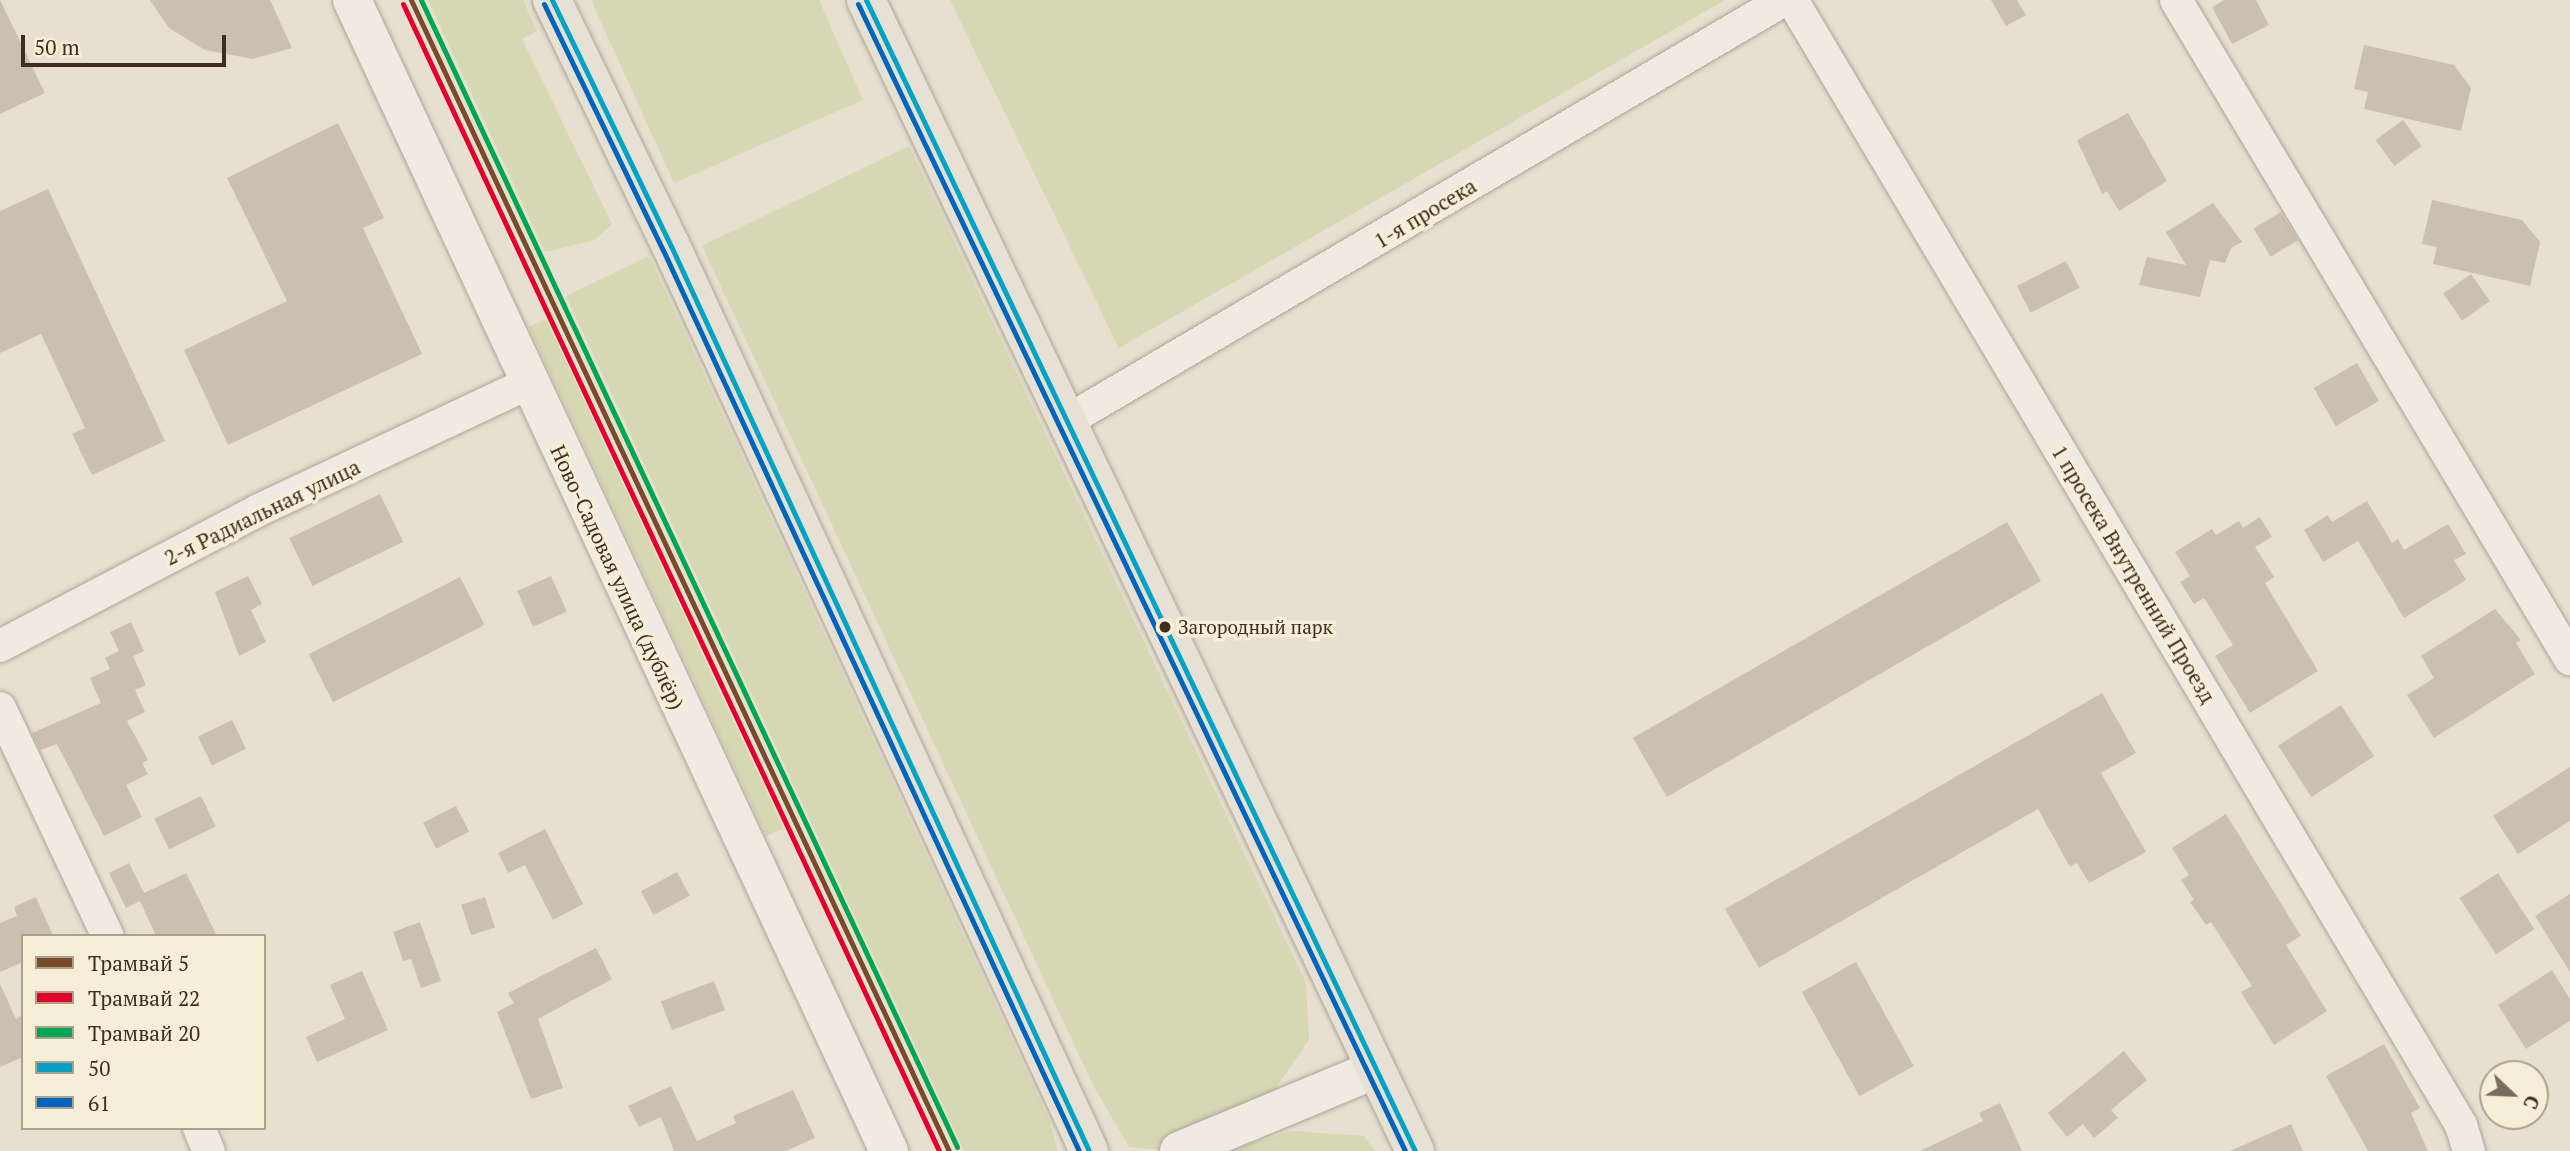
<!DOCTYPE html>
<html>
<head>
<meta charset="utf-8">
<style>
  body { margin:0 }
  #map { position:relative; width:2570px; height:1151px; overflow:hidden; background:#e7e0d1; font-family:"PT Serif",serif }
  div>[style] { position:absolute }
  .green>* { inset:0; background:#d6d7b3; transform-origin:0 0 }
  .building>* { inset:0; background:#cbbfb2; transform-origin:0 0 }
  .roads { filter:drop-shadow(0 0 2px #ada599) drop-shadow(0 0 2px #ada599) }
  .minor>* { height:32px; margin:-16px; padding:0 16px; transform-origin:16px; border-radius:16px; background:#efebe3 }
  .tertiary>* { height:38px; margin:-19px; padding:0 19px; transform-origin:19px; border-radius:19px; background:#efebe3 }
  .primary>* { height:38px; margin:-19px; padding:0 19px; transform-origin:19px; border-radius:19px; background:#e6e1d4 }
  .bus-1>* { height:5px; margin:-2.5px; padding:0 2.5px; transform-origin:2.5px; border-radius:2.5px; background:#03a3c5 }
  .bus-2>* { height:5px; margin:-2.5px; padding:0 2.5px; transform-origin:2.5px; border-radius:2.5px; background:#0065bd }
  .tram-1>* { height:5px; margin:-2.5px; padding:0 2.5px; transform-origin:2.5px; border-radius:2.5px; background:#7a4b2a }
  .tram-2>* { height:5px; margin:-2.5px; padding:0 2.5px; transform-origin:2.5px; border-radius:2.5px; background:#e4002b }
  .tram-3>* { height:5px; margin:-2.5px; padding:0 2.5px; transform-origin:2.5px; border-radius:2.5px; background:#00a651 }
  .dots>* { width:19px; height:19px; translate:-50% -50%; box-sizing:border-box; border:4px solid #f7eed8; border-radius:50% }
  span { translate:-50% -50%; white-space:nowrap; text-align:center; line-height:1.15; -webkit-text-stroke:7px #f7eed8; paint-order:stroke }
  .bus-label { font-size:19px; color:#3d2e20 }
  .left { translate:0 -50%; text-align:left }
  .street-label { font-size:21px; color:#3d2e20 }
  .legend { position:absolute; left:21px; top:934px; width:245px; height:196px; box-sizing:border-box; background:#f7eed8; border:2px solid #ada18e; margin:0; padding:9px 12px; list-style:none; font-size:21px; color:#3d2e20 }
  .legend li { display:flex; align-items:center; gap:14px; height:35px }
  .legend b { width:35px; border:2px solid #ada18e }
  .north { position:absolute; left:2479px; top:1060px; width:70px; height:70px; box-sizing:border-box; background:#f7eed8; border:2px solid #ada18e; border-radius:50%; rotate:113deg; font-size:19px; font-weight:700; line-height:28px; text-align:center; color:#3d2e20 }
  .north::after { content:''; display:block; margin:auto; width:24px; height:32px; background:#786c5e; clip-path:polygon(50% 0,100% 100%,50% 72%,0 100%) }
  .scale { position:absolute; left:21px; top:35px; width:205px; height:32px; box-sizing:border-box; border:4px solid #3d2e20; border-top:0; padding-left:9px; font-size:21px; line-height:24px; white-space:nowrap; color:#3d2e20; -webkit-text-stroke:5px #f7eed8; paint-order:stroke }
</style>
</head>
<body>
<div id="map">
  <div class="green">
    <div style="clip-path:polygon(428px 0,523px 0,537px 31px,522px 39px,612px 224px,595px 240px,545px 252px)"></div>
    <div style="clip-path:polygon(591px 0,819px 0,863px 100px,674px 183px)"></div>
    <div style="clip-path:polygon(950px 0,1725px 0,1119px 348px)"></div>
    <div style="clip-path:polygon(909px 146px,1306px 983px,1309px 1040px,1270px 1096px,1176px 1151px,1129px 1147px,1093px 1085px,702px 246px)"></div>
    <div style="clip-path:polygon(649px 256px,1050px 1122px,1058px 1151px,964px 1151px,566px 296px)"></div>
    <div style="left:546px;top:319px;width:562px;height:19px;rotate:65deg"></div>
    <div style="clip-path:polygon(1293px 1131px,1364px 1136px,1375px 1151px,1224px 1151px)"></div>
  </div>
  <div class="building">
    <div style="clip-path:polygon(0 0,45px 93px,0 114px)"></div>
    <div style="clip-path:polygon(150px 0,270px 0,292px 48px,253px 59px,205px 50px,169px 28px)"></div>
    <div style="clip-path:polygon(1991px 0,2017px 0,2026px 15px,2006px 26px)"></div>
    <div style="clip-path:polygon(2224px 0,2256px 0,2269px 25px,2232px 44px,2212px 7px)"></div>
    <div style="clip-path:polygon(2364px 45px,2454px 65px,2471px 88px,2461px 131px,2364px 109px,2368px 92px,2354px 89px)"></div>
    <div style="clip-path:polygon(2128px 113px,2167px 181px,2119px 211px,2107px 191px,2102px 194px,2077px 140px)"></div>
    <div style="left:2403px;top:120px;width:32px;height:34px;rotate:54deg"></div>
    <div style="clip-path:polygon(338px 123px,384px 218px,363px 228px,422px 354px,228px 445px,184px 350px,287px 301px,227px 178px)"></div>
    <div style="clip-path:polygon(48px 189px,165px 441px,92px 475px,72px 434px,85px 428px,41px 334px,0 353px,0 211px)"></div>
    <div style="clip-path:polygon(2432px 200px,2522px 220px,2540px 242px,2530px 286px,2433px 264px,2437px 247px,2422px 244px)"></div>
    <div style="clip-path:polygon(2213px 203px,2242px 242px,2231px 248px,2225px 263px,2210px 260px,2200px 297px,2139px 285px,2147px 257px,2186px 265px,2166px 232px)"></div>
    <div style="left:2281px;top:212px;width:33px;height:32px;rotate:59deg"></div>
    <div style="left:2066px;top:261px;width:30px;height:55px;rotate:63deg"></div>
    <div style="left:2471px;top:274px;width:33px;height:34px;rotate:55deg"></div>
    <div style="left:2357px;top:363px;width:44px;height:50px;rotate:60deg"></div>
    <div style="left:380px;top:494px;width:53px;height:101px;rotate:64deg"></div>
    <div style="clip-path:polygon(2367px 501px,2392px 543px,2398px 539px,2404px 550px,2448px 524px,2466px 554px,2454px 560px,2466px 580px,2404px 618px,2358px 541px,2323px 562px,2304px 530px,2328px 515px,2332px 522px)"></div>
    <div style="clip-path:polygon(2260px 517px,2272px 537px,2255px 547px,2274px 577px,2265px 583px,2318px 671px,2250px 713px,2215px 656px,2233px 645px,2204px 598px,2194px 604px,2180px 582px,2190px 576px,2175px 552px,2212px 529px,2216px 535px,2239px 521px,2243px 528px)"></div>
    <div style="left:2007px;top:522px;width:68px;height:432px;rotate:60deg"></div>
    <div style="clip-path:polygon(248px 576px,262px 604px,251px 610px,266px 642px,239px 656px,215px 592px)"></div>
    <div style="left:551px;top:576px;width:39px;height:37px;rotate:66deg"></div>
    <div style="left:460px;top:577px;width:54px;height:170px;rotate:63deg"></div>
    <div style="clip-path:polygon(2495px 609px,2521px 640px,2516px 643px,2535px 674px,2434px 738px,2407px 695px,2434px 678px,2421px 656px)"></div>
    <div style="clip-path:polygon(131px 622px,144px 651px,133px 656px,146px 685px,135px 690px,145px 712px,127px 721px,148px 760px,142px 763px,148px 774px,126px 785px,142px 817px,104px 836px,57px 744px,40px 750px,32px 733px,101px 703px,90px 678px,110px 669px,105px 658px,119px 651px,110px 632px)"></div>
    <div style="clip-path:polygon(2102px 693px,2136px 753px,2101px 773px,2146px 852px,2089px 883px,2077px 863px,2070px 867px,2038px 809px,1759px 968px,1725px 909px)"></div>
    <div style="left:2341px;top:705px;width:61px;height:75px;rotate:57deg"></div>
    <div style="left:232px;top:720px;width:32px;height:38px;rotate:64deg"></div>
    <div style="clip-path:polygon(2570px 767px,2570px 821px,2518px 854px,2493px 816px)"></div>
    <div style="left:201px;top:796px;width:34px;height:52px;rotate:64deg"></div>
    <div style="left:456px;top:806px;width:29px;height:37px;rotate:63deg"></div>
    <div style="clip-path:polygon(2226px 814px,2301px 936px,2286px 945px,2327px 1011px,2274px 1045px,2241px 992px,2252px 986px,2211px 922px,2206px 925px,2190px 902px,2194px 900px,2181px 880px,2189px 875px,2172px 848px)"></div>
    <div style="clip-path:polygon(545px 829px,583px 904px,553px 920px,525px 865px,508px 873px,498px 853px)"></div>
    <div style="clip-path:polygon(129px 863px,144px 893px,186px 873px,217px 936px,156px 936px,140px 901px,126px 908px,109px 873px)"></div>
    <div style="left:677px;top:872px;width:27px;height:41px;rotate:62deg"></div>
    <div style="left:2498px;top:873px;width:67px;height:46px;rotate:57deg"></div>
    <div style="clip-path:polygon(2570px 894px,2570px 972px,2535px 916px)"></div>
    <div style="clip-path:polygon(36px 897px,53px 936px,23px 936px,23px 962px,0 972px,0 923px,17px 916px,14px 907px)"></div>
    <div style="left:485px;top:897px;width:32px;height:25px;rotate:72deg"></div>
    <div style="clip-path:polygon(420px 922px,441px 981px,421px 988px,411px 959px,403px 961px,393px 932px)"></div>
    <div style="clip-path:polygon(596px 948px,612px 979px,538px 1019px,563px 1088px,531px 1099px,497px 1012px,514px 1003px,508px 993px)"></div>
    <div style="left:1856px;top:962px;width:119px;height:62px;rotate:61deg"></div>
    <div style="clip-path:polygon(2552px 970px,2570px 999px,2570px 1021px,2526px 1049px,2498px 1005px)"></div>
    <div style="clip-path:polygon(362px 971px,388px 1030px,317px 1062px,306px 1037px,345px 1019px,330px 985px)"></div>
    <div style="left:714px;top:981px;width:31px;height:57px;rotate:69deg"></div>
    <div style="clip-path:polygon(0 984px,16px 1019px,23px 1015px,23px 1057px,0 1067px)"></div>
    <div style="clip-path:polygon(2384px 1044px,2420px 1108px,2411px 1113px,2428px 1151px,2368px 1151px,2326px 1076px)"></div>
    <div style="clip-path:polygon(2124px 1051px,2147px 1080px,2111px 1110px,2118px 1118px,2094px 1138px,2083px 1124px,2067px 1137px,2048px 1113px)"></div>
    <div style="clip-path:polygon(671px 1086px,697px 1141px,736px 1123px,733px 1116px,793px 1090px,815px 1138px,786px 1151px,674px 1151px,661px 1117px,639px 1127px,628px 1106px)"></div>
    <div style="clip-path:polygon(2000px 1103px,2022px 1151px,1920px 1151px,1983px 1121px,1979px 1113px)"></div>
    <div style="clip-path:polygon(2291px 1124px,2303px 1151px,2230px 1151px)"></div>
  </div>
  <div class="roads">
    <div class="minor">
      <div style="left:1792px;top:0;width:1309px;rotate:59.26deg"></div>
      <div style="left:2461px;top:1125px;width:27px;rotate:73deg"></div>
      <div style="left:2176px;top:0;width:768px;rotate:59.13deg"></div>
      <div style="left:1065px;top:422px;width:834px;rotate:-30.41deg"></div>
      <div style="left:0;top:646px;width:293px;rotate:-27.7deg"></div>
      <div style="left:259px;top:510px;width:296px;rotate:-25.2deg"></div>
      <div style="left:0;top:708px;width:252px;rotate:64.7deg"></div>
      <div style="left:199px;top:1128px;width:25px;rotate:67deg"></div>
    </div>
    <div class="tertiary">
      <div style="left:352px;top:0;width:1270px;rotate:64.99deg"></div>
      <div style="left:1179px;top:1151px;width:213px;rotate:-22.6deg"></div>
    </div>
    <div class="primary">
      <div style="left:552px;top:0;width:273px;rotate:64.2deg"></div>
      <div style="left:671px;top:246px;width:997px;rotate:65.21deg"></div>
      <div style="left:866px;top:0;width:1275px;rotate:64.5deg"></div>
    </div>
  </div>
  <div class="bus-1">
    <div style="left:552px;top:0;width:273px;rotate:64.2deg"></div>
    <div style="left:671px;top:246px;width:997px;rotate:65.21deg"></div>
    <div style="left:866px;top:0;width:1275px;rotate:64.5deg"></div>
  </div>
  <div class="bus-2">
    <div style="left:544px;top:4px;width:273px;rotate:64.2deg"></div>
    <div style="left:663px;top:250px;width:992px;rotate:65.22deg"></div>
    <div style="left:858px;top:4px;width:1271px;rotate:64.5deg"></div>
  </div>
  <div class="tram-1">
    <div style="left:411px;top:0;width:1271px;rotate:64.95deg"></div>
  </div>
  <div class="tram-2">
    <div style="left:403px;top:4px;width:1266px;rotate:64.95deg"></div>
  </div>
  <div class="tram-3">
    <div style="left:421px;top:0;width:1266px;rotate:64.95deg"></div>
  </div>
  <div class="dots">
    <div style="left:1165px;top:627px;background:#3d2e20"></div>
  </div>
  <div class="bus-label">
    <span class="left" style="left:1178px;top:627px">Загородный парк</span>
  </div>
  <div class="street-label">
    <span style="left:1425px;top:213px;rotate:-31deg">1-я просека</span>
    <span style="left:262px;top:512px;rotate:-26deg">2-я Радиальная улица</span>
    <span style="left:2134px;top:574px;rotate:59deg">1 просека Внутренний Проезд</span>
    <span style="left:618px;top:577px;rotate:65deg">Ново-Садовая улица (дублёр)</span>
  </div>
  <ul class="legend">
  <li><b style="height:9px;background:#7a4b2a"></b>Трамвай 5</li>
  <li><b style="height:9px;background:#e4002b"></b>Трамвай 22</li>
  <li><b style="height:9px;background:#00a651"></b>Трамвай 20</li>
  <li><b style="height:9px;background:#03a3c5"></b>50</li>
  <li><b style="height:9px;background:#0065bd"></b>61</li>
  </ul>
  <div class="north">С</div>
  <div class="scale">50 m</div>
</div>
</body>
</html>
